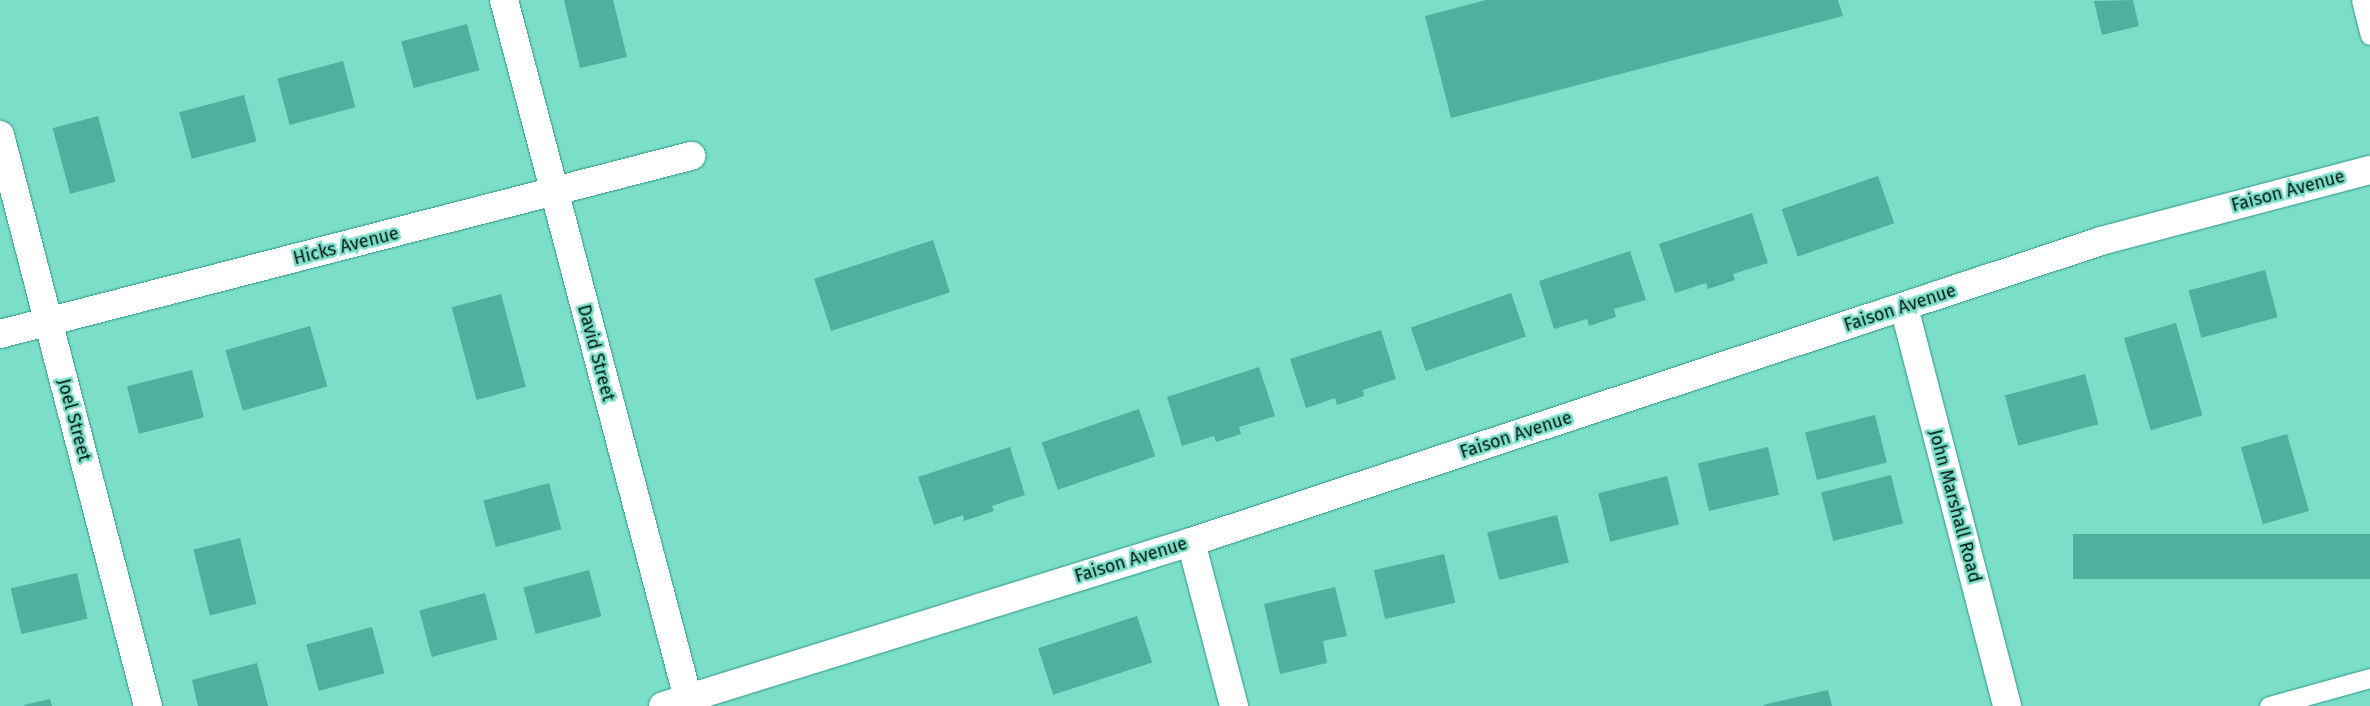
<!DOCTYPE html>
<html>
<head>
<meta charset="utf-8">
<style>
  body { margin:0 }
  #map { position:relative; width:2370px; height:706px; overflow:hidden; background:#7bdec9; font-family:"Fira Sans",sans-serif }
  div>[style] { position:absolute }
  .building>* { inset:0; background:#4db19d; transform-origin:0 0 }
  .roads { filter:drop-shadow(0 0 1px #2e9784) drop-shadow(0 0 1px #2e9784) }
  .service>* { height:19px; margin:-9.5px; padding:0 9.5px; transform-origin:9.5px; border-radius:9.5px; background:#fff }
  .minor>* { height:28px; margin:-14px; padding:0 14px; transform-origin:14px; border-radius:14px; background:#fff }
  span { translate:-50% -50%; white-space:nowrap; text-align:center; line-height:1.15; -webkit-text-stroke:5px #7bdec9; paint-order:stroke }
  .street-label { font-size:18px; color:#00120e }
</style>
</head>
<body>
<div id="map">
  <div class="building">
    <div style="clip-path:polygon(564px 0,613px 0,627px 57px,580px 68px)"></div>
    <div style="clip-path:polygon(1486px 0,1838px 0,1843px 16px,1451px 118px,1425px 16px)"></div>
    <div style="clip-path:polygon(2133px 0,2139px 26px,2102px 35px,2094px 1px)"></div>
    <div style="left:467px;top:24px;width:48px;height:68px;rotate:75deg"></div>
    <div style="left:343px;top:61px;width:48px;height:68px;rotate:75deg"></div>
    <div style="left:244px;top:95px;width:48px;height:67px;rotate:75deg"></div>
    <div style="left:98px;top:116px;width:68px;height:47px;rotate:75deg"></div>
    <div style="left:1878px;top:176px;width:50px;height:102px;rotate:71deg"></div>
    <div style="clip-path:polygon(1752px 213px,1768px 263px,1733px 274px,1735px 280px,1708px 289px,1706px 283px,1675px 293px,1659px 244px)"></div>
    <div style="left:933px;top:240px;width:55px;height:125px;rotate:72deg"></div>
    <div style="clip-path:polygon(1630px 251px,1646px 300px,1614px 309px,1616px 317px,1589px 326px,1587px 319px,1554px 329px,1539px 281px)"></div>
    <div style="left:2265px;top:270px;width:49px;height:79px;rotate:75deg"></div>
    <div style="left:1511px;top:293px;width:46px;height:106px;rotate:71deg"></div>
    <div style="left:501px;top:294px;width:96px;height:51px;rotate:75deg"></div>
    <div style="left:2176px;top:323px;width:96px;height:54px;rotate:74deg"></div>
    <div style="left:310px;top:326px;width:63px;height:88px;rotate:74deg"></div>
    <div style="clip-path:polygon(1381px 330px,1396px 379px,1363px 390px,1364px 396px,1337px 405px,1335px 398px,1306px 408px,1290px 359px)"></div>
    <div style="clip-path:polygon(1259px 367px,1275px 416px,1239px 427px,1241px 434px,1216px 442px,1214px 436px,1182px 446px,1167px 397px)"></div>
    <div style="left:192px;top:370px;width:49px;height:67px;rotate:76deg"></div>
    <div style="left:2085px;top:374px;width:52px;height:83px;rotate:75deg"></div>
    <div style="left:1139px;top:409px;width:50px;height:103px;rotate:71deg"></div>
    <div style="left:1875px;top:415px;width:49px;height:72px;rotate:76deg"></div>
    <div style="left:2287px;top:434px;width:80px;height:48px;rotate:74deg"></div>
    <div style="clip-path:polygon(1010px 447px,1025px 495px,992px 506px,994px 511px,964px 521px,963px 515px,934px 525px,918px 477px)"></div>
    <div style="left:1768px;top:447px;width:49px;height:72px;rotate:77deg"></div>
    <div style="left:1891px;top:475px;width:50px;height:72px;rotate:76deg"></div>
    <div style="left:1667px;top:476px;width:50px;height:71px;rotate:76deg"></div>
    <div style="left:549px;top:483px;width:48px;height:68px;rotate:75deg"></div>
    <div style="left:1557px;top:515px;width:49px;height:72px;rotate:76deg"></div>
    <div style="left:2370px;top:534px;width:45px;height:297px;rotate:90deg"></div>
    <div style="left:240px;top:538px;width:68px;height:48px;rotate:76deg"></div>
    <div style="left:1444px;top:554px;width:50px;height:72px;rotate:77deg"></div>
    <div style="left:589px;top:570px;width:48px;height:68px;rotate:75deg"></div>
    <div style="left:77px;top:573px;width:47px;height:68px;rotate:77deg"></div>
    <div style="clip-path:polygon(1335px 587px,1347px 636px,1323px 641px,1327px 663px,1280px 674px,1264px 604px)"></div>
    <div style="left:485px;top:593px;width:48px;height:68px;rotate:75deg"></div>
    <div style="left:1137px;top:616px;width:49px;height:104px;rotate:72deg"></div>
    <div style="left:372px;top:627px;width:48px;height:68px;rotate:75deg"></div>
    <div style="clip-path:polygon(257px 663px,268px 706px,198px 706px,192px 680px)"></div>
    <div style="clip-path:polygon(1828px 690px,1832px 706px,1763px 706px,1763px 705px)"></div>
    <div style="clip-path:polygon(50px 699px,52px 706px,24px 706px,24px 705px)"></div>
  </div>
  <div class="roads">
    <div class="service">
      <div style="left:2361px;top:0;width:36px;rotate:76deg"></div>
      <div style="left:2269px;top:706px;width:105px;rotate:-15.5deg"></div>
    </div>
    <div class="minor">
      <div style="left:504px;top:0;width:730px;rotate:75.24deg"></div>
      <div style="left:0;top:135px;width:590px;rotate:75.47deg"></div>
      <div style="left:1904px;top:307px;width:412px;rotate:75.5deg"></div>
      <div style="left:0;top:334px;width:714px;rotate:-14.45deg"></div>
      <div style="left:1191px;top:542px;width:170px;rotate:75.3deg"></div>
      <div style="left:663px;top:706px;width:553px;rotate:-17.26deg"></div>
      <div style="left:1191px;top:542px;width:958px;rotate:-18.3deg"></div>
      <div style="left:2101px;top:241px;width:278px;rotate:-14.8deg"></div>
    </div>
  </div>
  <div class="street-label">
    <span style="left:2288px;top:191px;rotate:-15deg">Faison Avenue</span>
    <span style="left:346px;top:246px;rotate:-14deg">Hicks Avenue</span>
    <span style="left:1900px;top:308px;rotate:-18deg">Faison Avenue</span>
    <span style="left:596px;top:353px;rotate:75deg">David Street</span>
    <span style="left:74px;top:420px;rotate:75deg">Joel Street</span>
    <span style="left:1516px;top:435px;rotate:-18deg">Faison Avenue</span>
    <span style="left:1955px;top:506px;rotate:75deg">John Marshall Road</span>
    <span style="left:1131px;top:560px;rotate:-17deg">Faison Avenue</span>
  </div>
</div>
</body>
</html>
